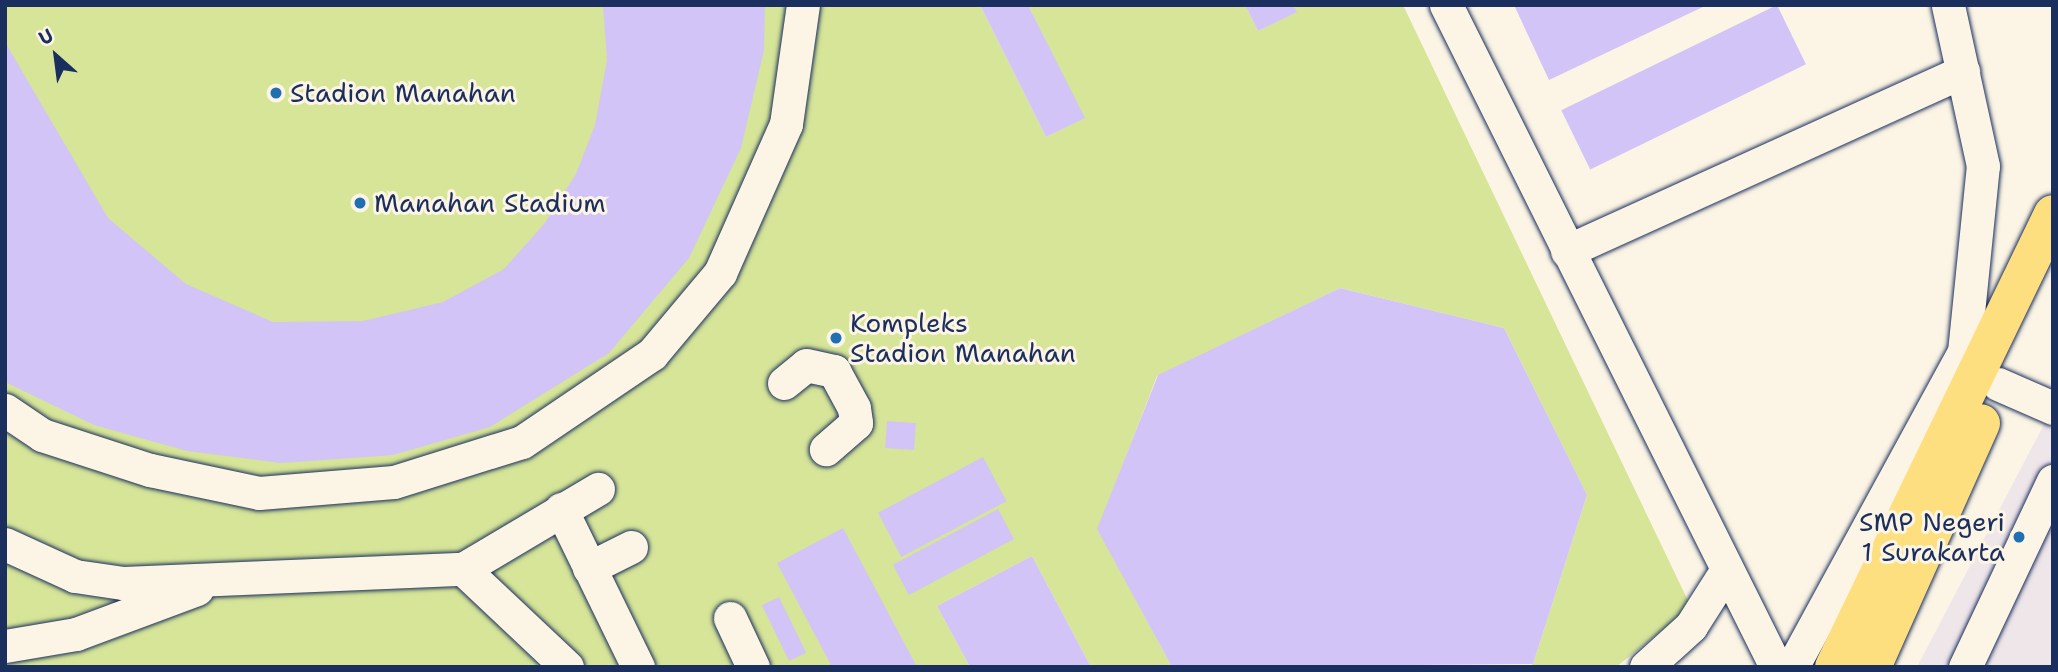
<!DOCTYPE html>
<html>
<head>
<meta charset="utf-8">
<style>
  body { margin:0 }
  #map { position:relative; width:2058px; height:672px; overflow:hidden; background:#fcf5e5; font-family:"Shantell Sans",sans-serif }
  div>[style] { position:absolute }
  .built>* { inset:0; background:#efe6ea }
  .green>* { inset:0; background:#d6e598 }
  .building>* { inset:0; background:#d2c4f6; transform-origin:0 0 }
  .roads { filter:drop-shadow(0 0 2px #1b2f5e) drop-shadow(0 0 2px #1b2f5e) }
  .minor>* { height:33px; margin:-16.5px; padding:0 16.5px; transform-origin:16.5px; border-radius:16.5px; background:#fcf5e5 }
  .major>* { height:38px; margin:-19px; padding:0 19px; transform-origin:19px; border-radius:19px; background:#fedf80 }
  .dots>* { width:19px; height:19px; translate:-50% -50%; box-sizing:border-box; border:4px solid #fcf5e5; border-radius:50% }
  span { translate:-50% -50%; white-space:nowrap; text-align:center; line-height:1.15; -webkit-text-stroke:6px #fcf5e5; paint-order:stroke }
  .poi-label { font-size:26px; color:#1b2f5e }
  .left { translate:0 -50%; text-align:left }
  .right { translate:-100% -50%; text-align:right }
  .frame { position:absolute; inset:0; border:7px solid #1b2f5e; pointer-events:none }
  .north { position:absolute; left:21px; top:21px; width:70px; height:70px; -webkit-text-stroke:5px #fcf5e5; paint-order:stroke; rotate:332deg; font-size:19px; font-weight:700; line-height:28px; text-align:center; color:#1b2f5e }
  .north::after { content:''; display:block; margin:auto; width:24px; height:32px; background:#1b2f5e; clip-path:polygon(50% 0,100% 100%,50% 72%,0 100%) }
</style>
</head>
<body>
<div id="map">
  <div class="built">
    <div style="clip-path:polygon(2053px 407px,2053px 667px,1917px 667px)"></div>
  </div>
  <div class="green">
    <div style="clip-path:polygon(5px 5px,980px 5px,1046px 137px,1084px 118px,1028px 5px,1245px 5px,1258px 31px,1296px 12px,1293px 5px,1403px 5px,1691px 607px,1616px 667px,1527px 667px,1533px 664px,1587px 495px,1504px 328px,1340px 288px,1157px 376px,1098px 529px,1172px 667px,1091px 667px,1032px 556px,937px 606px,970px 667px,5px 667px)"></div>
  </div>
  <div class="building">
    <div style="clip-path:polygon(603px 5px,765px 5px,764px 50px,741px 148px,689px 258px,609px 353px,490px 427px,393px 455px,281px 463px,187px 451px,94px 425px,5px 382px,5px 42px,108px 218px,186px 284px,273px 322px,363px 321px,443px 302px,504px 269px,544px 224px,576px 174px,595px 125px,607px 60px)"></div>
    <div style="clip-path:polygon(980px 5px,1028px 5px,1085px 118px,1046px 137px)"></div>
    <div style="clip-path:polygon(1245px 5px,1293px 5px,1297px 12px,1258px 31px)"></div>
    <div style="clip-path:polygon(1514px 5px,1707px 5px,1549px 80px)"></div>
    <div style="left:1777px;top:5px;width:66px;height:240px;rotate:64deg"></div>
    <div style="clip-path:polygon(1340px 288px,1504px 328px,1587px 495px,1533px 664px,1172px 667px,1097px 529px,1158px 375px)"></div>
    <div style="left:887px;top:421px;width:29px;height:27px;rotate:4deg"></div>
    <div style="left:983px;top:457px;width:50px;height:119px;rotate:62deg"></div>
    <div style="left:998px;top:509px;width:34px;height:119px;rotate:62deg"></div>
    <div style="clip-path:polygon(843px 528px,917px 667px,832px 667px,777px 563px)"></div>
    <div style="clip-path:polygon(1032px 556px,1091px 667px,970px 667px,937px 606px)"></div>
    <div style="left:779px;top:597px;width:62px;height:19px;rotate:64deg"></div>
  </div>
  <div class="roads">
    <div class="minor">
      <div style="left:1446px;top:5px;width:740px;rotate:63.5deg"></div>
      <div style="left:1567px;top:251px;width:435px;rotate:-24.4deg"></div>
      <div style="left:784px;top:383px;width:28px;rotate:-39deg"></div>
      <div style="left:806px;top:365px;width:29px;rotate:12deg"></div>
      <div style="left:834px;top:371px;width:42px;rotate:61.6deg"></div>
      <div style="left:854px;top:408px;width:15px;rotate:82deg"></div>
      <div style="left:856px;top:423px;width:40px;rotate:139deg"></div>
      <div style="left:1998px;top:384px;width:60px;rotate:23.6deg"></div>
      <div style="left:5px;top:410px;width:45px;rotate:34deg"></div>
      <div style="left:42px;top:435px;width:114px;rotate:18deg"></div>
      <div style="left:150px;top:470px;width:111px;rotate:11.9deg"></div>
      <div style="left:259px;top:493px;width:135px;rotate:-4.7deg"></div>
      <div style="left:394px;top:482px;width:134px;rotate:-17.4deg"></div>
      <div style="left:522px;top:442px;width:157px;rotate:-34.1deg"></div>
      <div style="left:652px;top:354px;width:106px;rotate:-50deg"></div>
      <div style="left:720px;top:273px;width:163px;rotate:-66.1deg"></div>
      <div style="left:786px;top:124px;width:120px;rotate:-81.9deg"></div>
      <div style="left:561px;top:509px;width:176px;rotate:64deg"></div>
      <div style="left:5px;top:544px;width:77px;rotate:24.6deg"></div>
      <div style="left:75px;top:576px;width:49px;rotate:8.3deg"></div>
      <div style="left:123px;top:583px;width:340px;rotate:-2.4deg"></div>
      <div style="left:463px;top:569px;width:157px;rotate:-30.7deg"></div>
      <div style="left:589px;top:568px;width:47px;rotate:-26.6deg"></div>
      <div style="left:463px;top:569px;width:143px;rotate:43.3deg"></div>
      <div style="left:730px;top:618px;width:54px;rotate:64.9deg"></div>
      <div style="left:5px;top:646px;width:72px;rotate:-9.6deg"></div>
      <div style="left:76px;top:634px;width:129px;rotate:-20.4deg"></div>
      <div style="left:1646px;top:667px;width:61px;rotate:-42.3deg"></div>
      <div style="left:1691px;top:626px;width:65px;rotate:-57.5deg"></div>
      <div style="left:1792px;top:667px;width:359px;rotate:-61.4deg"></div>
      <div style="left:1964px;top:352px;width:187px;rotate:-84.2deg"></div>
      <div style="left:1983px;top:166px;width:165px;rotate:-102.3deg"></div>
      <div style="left:1965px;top:667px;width:206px;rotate:-64.7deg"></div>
    </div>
    <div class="major">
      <div style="left:1834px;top:667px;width:503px;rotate:-64.2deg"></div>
      <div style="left:1872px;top:667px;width:267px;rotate:-65.9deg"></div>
    </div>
  </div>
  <div class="dots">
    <div style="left:276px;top:93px;background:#1f6fb2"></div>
    <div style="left:360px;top:203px;background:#1f6fb2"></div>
    <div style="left:836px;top:338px;background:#1f6fb2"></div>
    <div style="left:2019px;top:537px;background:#1f6fb2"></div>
  </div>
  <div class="poi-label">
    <span class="left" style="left:290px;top:93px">Stadion Manahan</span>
    <span class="left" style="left:374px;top:203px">Manahan Stadium</span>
    <span class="left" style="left:850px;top:338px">Kompleks<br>Stadion Manahan</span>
    <span class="right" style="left:2005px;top:537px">SMP Negeri<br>1 Surakarta</span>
  </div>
  <div class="frame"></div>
  <div class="north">U</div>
</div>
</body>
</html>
